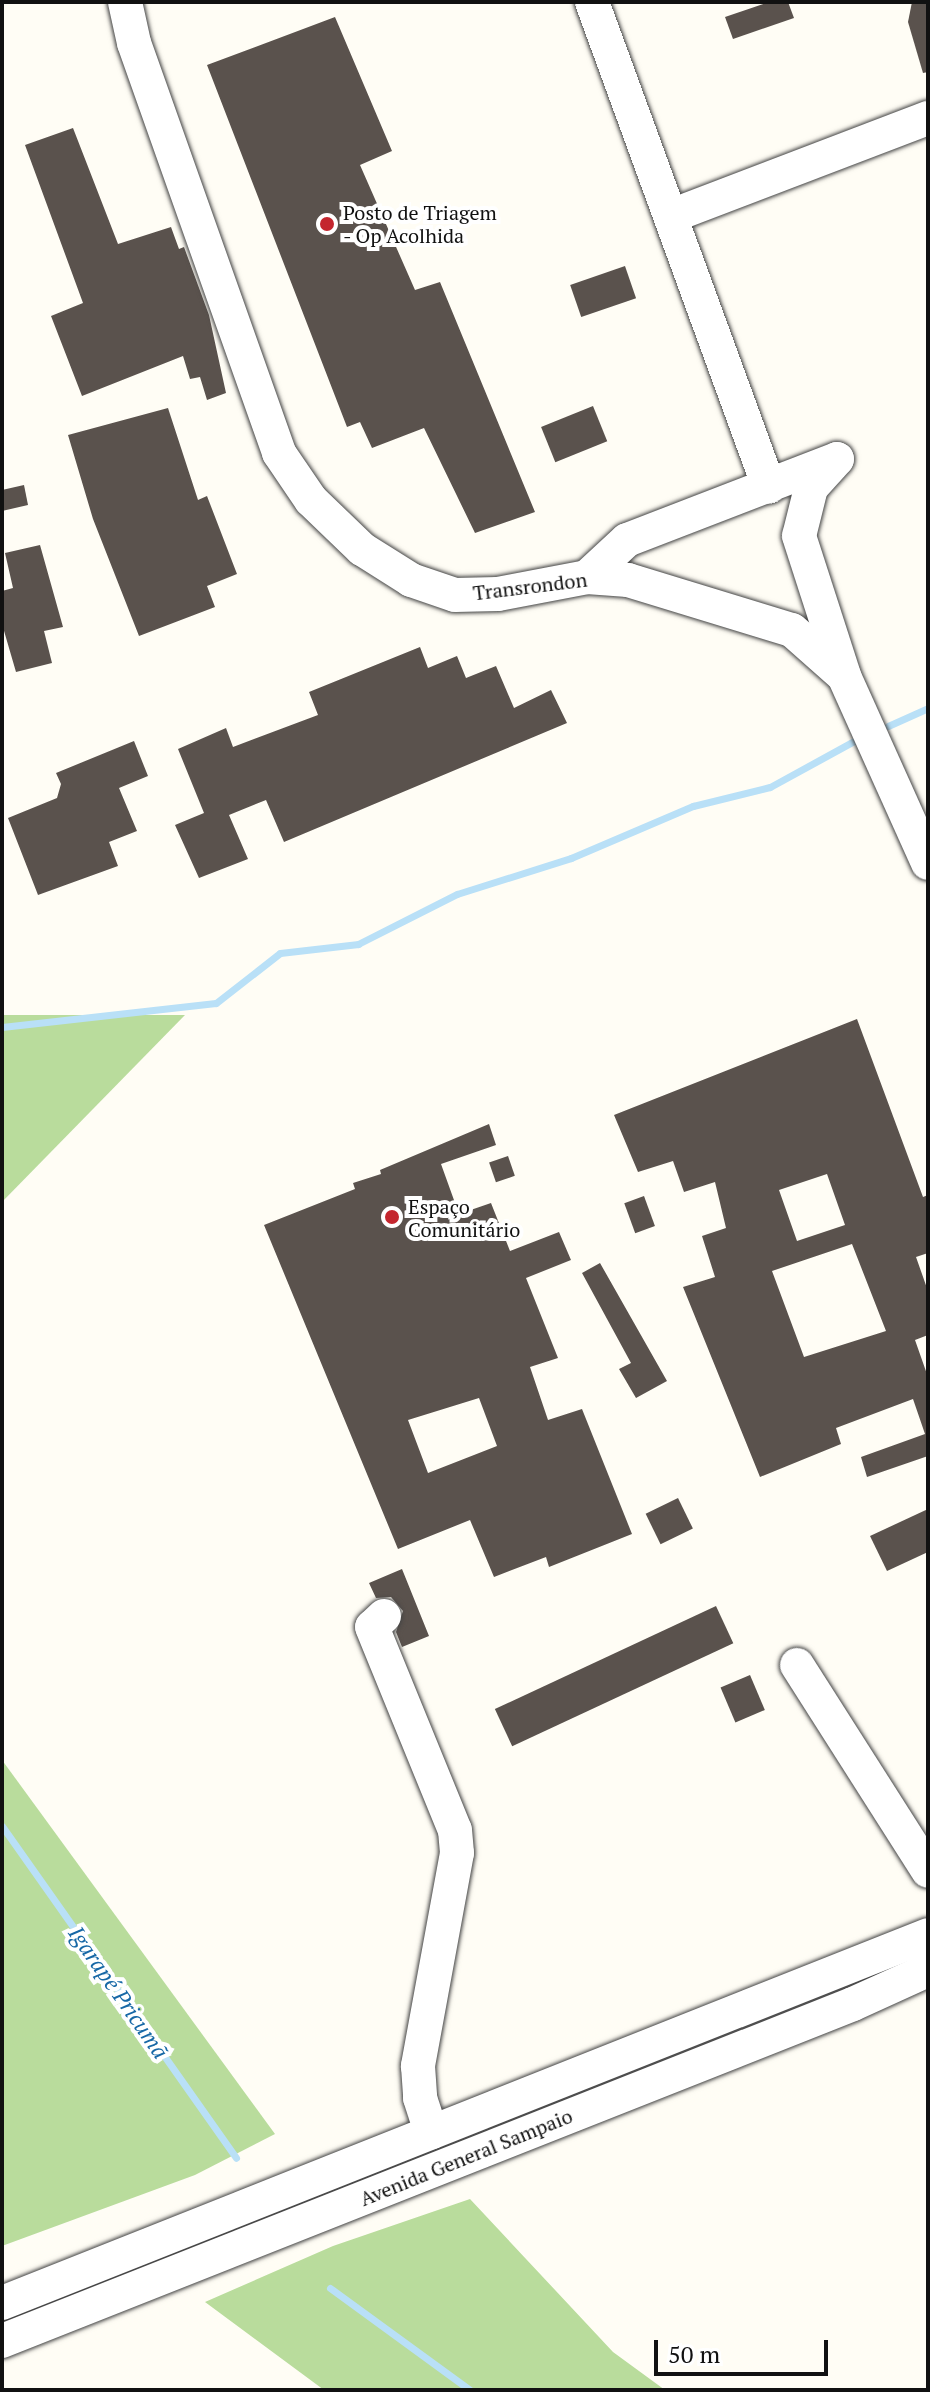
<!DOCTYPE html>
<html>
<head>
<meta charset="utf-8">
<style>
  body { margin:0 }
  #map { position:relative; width:930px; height:2392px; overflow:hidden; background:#fffdf5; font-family:"PT Serif",serif }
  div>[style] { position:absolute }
  .forest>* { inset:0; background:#b9dc9c }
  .stream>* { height:7px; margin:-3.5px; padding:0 3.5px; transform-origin:3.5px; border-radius:3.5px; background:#b9e0f7 }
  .building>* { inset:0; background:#5a524d; transform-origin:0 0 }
  .roads { filter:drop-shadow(0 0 2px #444) drop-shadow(0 0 2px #444) }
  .minor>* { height:34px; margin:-17px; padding:0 17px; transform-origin:17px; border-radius:17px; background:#fff }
  .dots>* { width:22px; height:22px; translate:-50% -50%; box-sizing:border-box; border:4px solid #fff; border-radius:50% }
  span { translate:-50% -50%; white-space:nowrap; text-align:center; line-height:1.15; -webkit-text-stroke:8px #fff; paint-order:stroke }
  .poi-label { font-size:20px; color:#111 }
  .left { translate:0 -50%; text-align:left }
  .street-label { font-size:20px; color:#111 }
  .water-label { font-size:22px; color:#1768a6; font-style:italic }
  .frame { position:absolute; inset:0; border:4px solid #111; pointer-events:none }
  .scale { position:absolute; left:654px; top:2340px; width:174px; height:36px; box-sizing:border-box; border:4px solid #111; border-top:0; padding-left:10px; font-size:24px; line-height:28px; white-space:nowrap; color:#111; -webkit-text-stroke:6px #fff; paint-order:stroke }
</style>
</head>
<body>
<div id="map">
  <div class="forest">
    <div style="clip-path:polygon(2px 1015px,185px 1015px,2px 1202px)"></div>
    <div style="clip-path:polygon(2px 1760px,275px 2134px,195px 2175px,2px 2246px)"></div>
    <div style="clip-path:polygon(470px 2199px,613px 2352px,665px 2390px,324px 2390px,205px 2302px,333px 2246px)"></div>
  </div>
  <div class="stream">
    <div style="left:888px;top:726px;width:44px;rotate:-24.2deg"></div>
    <div style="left:2px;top:1027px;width:215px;rotate:-6.4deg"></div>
    <div style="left:216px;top:1003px;width:81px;rotate:-38deg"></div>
    <div style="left:280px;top:953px;width:79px;rotate:-6.6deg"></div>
    <div style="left:358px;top:944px;width:111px;rotate:-26.8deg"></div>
    <div style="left:457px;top:894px;width:120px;rotate:-17.5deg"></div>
    <div style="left:571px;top:858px;width:133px;rotate:-23.1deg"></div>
    <div style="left:693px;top:806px;width:79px;rotate:-13.9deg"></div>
    <div style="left:770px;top:787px;width:96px;rotate:-28.7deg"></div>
    <div style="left:2px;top:1826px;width:406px;rotate:54.8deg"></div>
    <div style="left:330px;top:2288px;width:173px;rotate:36.1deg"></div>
  </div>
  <div class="building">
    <div style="clip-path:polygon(769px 2px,788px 2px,794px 18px,733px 39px,725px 17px)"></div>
    <div style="clip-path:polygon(912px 2px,928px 2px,928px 72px,923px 73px,908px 22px)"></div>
    <div style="clip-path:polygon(335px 17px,392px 151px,360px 165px,415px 290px,440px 282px,535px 512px,475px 533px,424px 428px,372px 448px,360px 422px,347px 427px,207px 65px)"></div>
    <div style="clip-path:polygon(73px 128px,118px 244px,171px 227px,179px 249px,184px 247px,209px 315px,226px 393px,207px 400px,200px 377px,190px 379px,183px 356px,82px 396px,51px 316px,83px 303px,25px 145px)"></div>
    <div style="left:625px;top:266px;width:34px;height:58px;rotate:71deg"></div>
    <div style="left:593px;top:406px;width:38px;height:56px;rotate:68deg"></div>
    <div style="clip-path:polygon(168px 408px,198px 500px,207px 496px,237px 574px,207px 586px,215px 607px,139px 636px,93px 519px,68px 435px)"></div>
    <div style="clip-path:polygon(24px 485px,28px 505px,2px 511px,2px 490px)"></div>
    <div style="clip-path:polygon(40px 545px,63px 627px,44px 631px,52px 663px,16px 672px,2px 624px,2px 591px,13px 588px,5px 553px)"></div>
    <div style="clip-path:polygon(420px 647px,428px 668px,457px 656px,466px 678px,496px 666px,514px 708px,551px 690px,567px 723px,284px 842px,266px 800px,229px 815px,248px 859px,199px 878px,175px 825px,204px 813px,178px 749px,226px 728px,233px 747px,318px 715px,309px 692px)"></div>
    <div style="clip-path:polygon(134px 741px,148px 776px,119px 788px,137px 831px,109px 842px,118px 866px,38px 895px,8px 818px,57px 798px,61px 784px,56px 773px)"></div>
    <div style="clip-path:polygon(evenodd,857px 1019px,923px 1197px,928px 1195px,928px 1253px,916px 1257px,928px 1291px,928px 1335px,915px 1340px,928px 1377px,928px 1456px,867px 1477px,861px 1457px,925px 1434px,913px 1399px,836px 1428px,841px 1444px,760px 1477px,683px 1287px,715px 1277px,702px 1236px,726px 1228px,715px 1182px,684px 1192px,673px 1161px,638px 1172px,614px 1115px,857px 1019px,827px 1174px,845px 1225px,797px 1241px,779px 1190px,827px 1174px,857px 1019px,852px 1244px,886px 1331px,804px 1357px,772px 1271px,852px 1244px)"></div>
    <div style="clip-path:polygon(evenodd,489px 1124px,496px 1145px,441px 1164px,459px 1214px,491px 1203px,510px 1251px,559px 1232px,571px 1260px,526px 1278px,558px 1358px,530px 1367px,548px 1420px,582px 1409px,632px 1534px,549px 1567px,546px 1557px,494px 1577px,470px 1520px,398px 1549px,264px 1225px,355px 1189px,353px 1183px,381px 1174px,380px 1170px,489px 1124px,479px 1398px,497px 1446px,428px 1473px,408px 1420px,479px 1398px)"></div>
    <div style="left:508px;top:1156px;width:21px;height:20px;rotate:71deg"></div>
    <div style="left:644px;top:1196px;width:32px;height:21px;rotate:70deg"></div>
    <div style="clip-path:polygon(600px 1263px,667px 1381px,636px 1398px,619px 1369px,631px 1363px,582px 1273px)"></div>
    <div style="left:678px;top:1498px;width:34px;height:36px;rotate:64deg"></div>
    <div style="clip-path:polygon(928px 1509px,928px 1552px,887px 1571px,870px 1536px)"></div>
    <div style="clip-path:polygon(402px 1569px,429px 1636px,402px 1647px,396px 1632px,403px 1611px,391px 1597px,376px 1598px,369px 1583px)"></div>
    <div style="left:716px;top:1606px;width:41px;height:244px;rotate:65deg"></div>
    <div style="left:750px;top:1675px;width:38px;height:32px;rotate:67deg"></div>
  </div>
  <div class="roads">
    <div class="minor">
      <div style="left:125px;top:2px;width:42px;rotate:77.6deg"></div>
      <div style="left:134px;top:43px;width:435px;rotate:70.5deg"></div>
      <div style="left:279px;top:453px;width:57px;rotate:55.8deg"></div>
      <div style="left:311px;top:500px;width:71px;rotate:43.9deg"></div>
      <div style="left:362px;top:549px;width:58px;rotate:32.3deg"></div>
      <div style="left:411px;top:580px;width:46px;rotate:18.8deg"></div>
      <div style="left:455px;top:595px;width:43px;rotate:-1.3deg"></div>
      <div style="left:498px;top:594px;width:91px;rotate:-10.8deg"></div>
      <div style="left:587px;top:577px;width:41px;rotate:4.2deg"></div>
      <div style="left:628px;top:580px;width:171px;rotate:17deg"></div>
      <div style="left:792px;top:630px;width:69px;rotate:41.5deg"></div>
      <div style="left:844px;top:676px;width:205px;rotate:65.8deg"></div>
      <div style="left:592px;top:2px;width:516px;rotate:69.95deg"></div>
      <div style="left:671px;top:216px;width:275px;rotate:-20.9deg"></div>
      <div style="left:587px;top:577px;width:54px;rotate:-42.8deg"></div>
      <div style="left:627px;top:540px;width:225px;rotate:-21.1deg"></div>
      <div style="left:837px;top:459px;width:39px;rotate:132deg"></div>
      <div style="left:811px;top:488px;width:49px;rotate:104deg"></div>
      <div style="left:799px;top:536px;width:146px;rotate:72.1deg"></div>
      <div style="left:384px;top:1616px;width:16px;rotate:137deg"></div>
      <div style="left:372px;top:1627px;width:219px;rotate:67.8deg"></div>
      <div style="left:455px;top:1830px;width:23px;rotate:85deg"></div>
      <div style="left:457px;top:1853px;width:217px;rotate:100.4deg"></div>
      <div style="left:418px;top:2066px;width:32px;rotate:86deg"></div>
      <div style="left:420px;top:2098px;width:36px;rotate:72deg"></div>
      <div style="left:797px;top:1665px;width:244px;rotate:57.5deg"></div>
      <div style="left:2px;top:2303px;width:996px;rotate:-21.67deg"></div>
      <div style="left:2px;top:2341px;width:915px;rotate:-21.6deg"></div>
      <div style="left:853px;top:2004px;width:82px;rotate:-24.4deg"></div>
    </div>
  </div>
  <div class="dots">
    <div style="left:327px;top:224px;background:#c4262e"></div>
    <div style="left:392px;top:1217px;background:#c4262e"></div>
  </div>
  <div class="poi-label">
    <span class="left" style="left:343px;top:224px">Posto de Triagem<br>- Op Acolhida</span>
    <span class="left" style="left:408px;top:1218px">Espaço<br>Comunitário</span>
  </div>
  <div class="street-label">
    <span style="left:530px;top:586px;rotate:-7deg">Transrondon</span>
    <span style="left:466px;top:2157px;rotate:-22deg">Avenida General Sampaio</span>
  </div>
  <div class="water-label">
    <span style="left:119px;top:1992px;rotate:55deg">Igarapé Pricumã</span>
  </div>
  <div class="frame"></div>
  <div class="scale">50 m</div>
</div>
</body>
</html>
